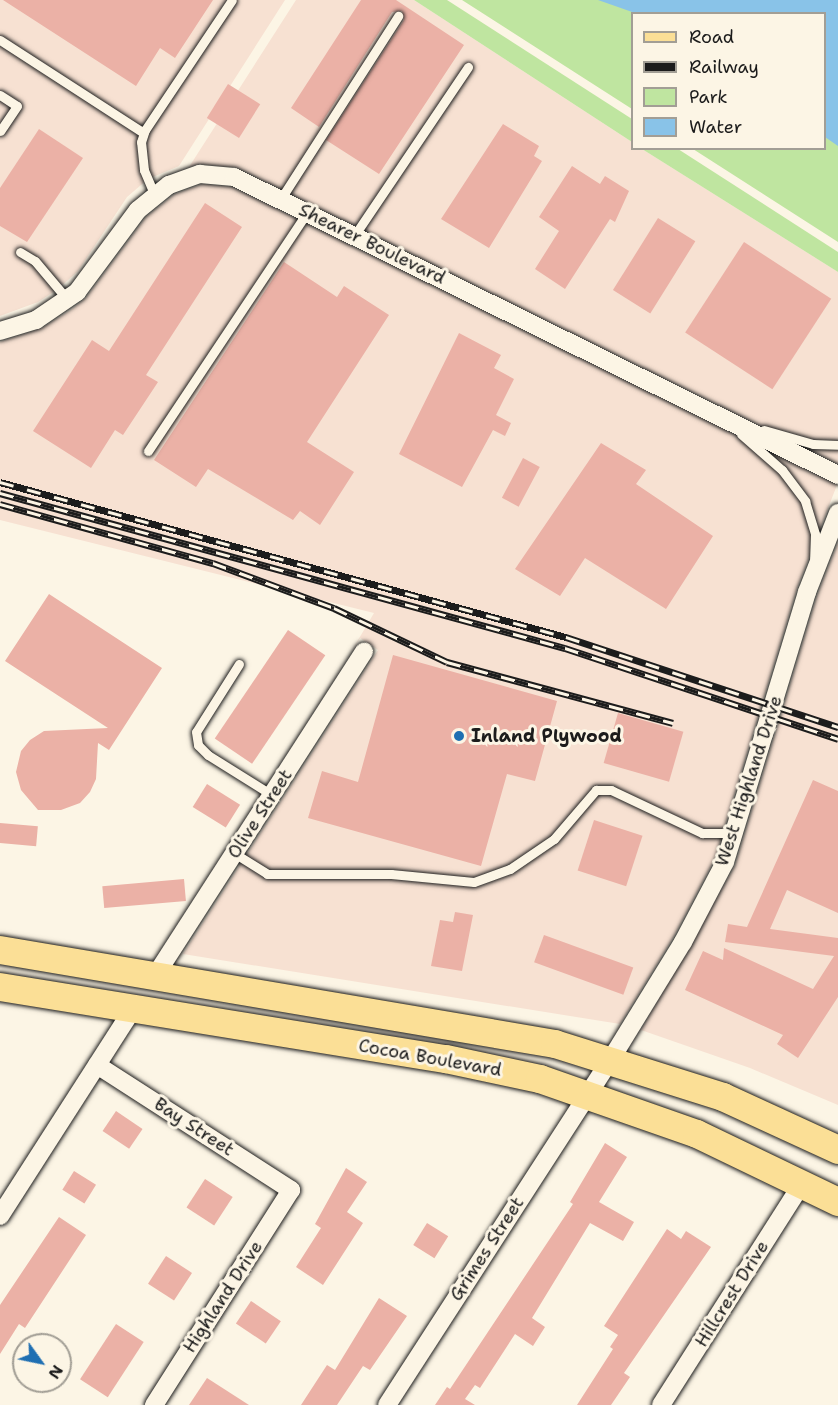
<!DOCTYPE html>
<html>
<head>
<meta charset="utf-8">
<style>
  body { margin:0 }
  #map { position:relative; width:838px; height:1405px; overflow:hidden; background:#fcf5e5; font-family:"Shantell Sans",sans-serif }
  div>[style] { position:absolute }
  .built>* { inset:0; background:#f7e1d2 }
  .green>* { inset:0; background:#bfe5a0 }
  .water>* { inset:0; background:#89c3e8 }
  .building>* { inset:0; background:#ebb1a6; transform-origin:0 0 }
  .roads { filter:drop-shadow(0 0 2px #1c1c1c) drop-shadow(0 0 2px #1c1c1c) }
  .lane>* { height:9px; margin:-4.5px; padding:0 4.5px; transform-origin:4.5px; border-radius:4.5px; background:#fcf5e5 }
  .street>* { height:18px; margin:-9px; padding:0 9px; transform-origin:9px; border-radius:9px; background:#fcf5e5 }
  .primary>* { height:28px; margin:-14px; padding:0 14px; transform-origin:14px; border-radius:14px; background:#fbdf96 }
  .rail>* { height:7px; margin-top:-3.5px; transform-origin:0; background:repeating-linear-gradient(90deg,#fcf5e5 0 14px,#1c1c1c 0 28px); box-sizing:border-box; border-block:2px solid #1c1c1c }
  .dots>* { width:16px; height:16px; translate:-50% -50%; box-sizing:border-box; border:3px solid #fcf5e5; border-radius:50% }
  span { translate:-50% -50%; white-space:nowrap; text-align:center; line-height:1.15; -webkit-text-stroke:6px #fcf5e5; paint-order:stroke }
  .street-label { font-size:18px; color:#1c1c1c }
  .poi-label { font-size:18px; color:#1c1c1c; font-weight:700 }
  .left { translate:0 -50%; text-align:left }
  .legend { position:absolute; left:631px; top:12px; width:195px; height:138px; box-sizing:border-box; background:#fcf5e5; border:2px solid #a29e95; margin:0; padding:8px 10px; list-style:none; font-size:18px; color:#1c1c1c }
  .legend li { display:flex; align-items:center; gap:12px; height:30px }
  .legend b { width:30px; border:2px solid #a29e95 }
  .north { position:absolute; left:12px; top:1333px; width:60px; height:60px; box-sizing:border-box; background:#fcf5e5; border:2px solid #a29e95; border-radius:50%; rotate:123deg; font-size:16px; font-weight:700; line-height:24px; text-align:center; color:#1c1c1c }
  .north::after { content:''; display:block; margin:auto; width:21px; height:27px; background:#1f6fb2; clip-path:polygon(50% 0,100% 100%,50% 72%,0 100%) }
</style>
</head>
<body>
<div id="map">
  <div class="built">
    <div style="clip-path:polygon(0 0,285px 0,179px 166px,148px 179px,127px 197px,78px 271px,58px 289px,38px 302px,0 316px)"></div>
    <div style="clip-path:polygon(296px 0,414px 0,632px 142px,632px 148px,642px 149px,838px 272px,838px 464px,238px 168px,200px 164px,189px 167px)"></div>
    <div style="clip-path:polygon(203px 184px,232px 187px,837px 485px,797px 588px,715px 858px,674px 936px,620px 1024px,183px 954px,378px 650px,360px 638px,351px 652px,374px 613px,0 520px,0 342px,42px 328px,71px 310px,86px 298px,146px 217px,175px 194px)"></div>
    <div style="clip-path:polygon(838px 543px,838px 1105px,750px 1068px,641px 1030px,735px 866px,817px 596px)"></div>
  </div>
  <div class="green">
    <div style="clip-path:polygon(414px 0,447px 0,632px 119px,632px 142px)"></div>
    <div style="clip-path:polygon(462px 0,838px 0,838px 242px,693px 149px,824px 148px,824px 14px,632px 14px,632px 109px)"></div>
    <div style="clip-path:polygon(642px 149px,678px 149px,838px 252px,838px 272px)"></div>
  </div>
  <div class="water">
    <div style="clip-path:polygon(598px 0,838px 0,838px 146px,825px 137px,824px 14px,635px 13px)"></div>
  </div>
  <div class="building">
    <div style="clip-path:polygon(3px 0,213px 0,175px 58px,160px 48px,136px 86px)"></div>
    <div style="clip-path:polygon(361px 0,396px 0,464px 45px,379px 174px,326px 140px,404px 20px,402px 11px,392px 12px,319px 127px,291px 108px)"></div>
    <div style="left:228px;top:84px;width:38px;height:40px;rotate:32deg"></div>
    <div style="clip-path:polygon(503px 124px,539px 146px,534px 156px,542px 161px,489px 248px,441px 219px)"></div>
    <div style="clip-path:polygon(39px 129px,83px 158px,27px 242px,0 226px,0 188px)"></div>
    <div style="clip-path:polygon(572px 166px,600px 184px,605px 176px,629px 191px,615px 222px,610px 219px,565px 289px,535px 269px,559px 231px,539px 217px)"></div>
    <div style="clip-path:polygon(205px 203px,242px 227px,146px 375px,158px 382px,123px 435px,115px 430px,91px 468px,33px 431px,92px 340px,109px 351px)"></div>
    <div style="left:658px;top:218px;width:44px;height:85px;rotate:32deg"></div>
    <div style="left:744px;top:242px;width:104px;height:108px;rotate:33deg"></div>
    <div style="clip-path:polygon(284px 262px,337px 297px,344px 286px,389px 315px,307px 442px,354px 472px,320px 525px,300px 511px,293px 520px,208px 469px,196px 487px,154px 460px)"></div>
    <div style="clip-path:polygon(459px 333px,501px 355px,494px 368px,514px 379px,496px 415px,511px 423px,505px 436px,493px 430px,462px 487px,399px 454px)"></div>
    <div style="clip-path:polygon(601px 443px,646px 470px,636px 484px,713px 536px,666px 609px,585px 558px,560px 596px,515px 569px)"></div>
    <div style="left:523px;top:458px;width:19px;height:45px;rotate:28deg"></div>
    <div style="clip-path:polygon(49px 594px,162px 668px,109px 750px,98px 743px,96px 779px,90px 792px,80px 803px,61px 810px,38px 810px,21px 790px,16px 772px,21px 751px,30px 740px,44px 731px,108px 728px,5px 661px)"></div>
    <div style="left:288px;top:630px;width:45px;height:131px;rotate:34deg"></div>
    <div style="clip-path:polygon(393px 655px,557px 701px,535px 781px,507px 774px,481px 866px,308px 818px,322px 771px,358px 782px)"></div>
    <div style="left:618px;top:713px;width:68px;height:52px;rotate:16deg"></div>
    <div style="clip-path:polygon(813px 780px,838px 791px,838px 913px,787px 890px,770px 929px,838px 938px,838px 997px,798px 1058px,777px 1044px,783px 1035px,685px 990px,703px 951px,723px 960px,724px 948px,813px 989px,834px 956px,725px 942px,728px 924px,747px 927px)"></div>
    <div style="left:207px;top:784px;width:39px;height:27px;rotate:32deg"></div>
    <div style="left:594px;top:820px;width:51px;height:53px;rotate:18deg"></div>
    <div style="left:0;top:823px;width:38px;height:20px;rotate:5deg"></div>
    <div style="left:184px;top:879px;width:22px;height:82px;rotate:85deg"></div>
    <div style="clip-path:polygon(455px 912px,473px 915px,462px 971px,431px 966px,440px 920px,453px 922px)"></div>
    <div style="left:544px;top:935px;width:95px;height:29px;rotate:20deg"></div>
    <div style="left:116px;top:1111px;width:32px;height:24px;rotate:34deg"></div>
    <div style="clip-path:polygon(605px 1143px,627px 1157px,599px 1202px,634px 1222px,623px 1241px,590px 1223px,532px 1318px,545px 1327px,533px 1346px,515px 1334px,480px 1388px,475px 1385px,465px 1399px,475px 1405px,435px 1405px,447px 1387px,450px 1389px,573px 1204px,570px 1202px)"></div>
    <div style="clip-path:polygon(346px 1168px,367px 1182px,347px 1212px,363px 1223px,323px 1285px,296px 1267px,321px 1228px,315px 1224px)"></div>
    <div style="left:74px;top:1171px;width:26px;height:22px;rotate:32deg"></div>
    <div style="left:205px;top:1179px;width:33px;height:34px;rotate:33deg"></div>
    <div style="clip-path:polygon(59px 1217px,86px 1235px,25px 1328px,19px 1324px,0 1354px,0 1305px)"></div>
    <div style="left:427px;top:1223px;width:25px;height:26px;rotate:32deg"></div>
    <div style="clip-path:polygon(667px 1229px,681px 1239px,686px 1231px,711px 1247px,624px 1373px,630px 1377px,611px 1405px,577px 1405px,613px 1349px,610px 1347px,618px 1335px,604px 1326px)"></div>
    <div style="left:166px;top:1256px;width:31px;height:33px;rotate:33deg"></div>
    <div style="clip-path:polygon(379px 1298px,407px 1316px,370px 1370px,363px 1366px,337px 1405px,301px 1405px,327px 1365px,335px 1370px)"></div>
    <div style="left:251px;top:1301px;width:36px;height:27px;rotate:34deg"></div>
    <div style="left:116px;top:1324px;width:33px;height:66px;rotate:33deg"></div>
    <div style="clip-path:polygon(207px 1378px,249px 1405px,189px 1405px)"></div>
  </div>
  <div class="roads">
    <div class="lane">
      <div style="left:0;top:40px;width:171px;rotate:32.9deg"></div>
      <div style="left:0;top:95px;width:20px;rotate:33deg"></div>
      <div style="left:17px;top:106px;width:30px;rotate:124deg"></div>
      <div style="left:155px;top:196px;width:28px;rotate:-113deg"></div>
      <div style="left:144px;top:170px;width:28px;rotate:-96deg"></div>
      <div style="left:141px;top:142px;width:13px;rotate:-72deg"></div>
      <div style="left:145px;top:130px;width:156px;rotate:-56.2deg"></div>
      <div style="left:280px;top:200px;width:219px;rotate:-57.3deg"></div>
      <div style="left:354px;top:236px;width:204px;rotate:-56deg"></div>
      <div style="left:20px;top:252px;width:17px;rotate:31deg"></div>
      <div style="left:35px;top:261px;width:50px;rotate:49.9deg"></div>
      <div style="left:764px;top:430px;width:51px;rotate:15.9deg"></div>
      <div style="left:813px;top:444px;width:25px;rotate:2deg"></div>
      <div style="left:741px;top:434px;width:55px;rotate:41.3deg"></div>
      <div style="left:782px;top:470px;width:39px;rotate:53deg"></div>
      <div style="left:805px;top:501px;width:34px;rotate:73deg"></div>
      <div style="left:815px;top:534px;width:24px;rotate:92deg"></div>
      <div style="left:148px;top:451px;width:286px;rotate:-56.3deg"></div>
      <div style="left:239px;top:664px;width:80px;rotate:122.3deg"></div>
      <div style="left:196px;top:732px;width:13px;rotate:81deg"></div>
      <div style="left:198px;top:745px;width:14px;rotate:45deg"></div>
      <div style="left:208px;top:755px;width:75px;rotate:32deg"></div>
      <div style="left:234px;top:853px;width:39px;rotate:32deg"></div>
      <div style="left:267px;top:874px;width:124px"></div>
      <div style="left:391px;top:874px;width:83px;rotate:5.5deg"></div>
      <div style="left:474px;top:882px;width:38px;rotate:-20deg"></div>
      <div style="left:510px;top:869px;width:53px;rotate:-34.3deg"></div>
      <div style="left:554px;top:839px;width:65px;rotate:-49.4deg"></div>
      <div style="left:596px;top:790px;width:15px"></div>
      <div style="left:611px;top:790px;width:101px;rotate:25.3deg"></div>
      <div style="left:702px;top:833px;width:31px"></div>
    </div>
    <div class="street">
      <div style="left:0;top:331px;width:38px;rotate:-17deg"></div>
      <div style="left:36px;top:320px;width:50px;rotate:-34.3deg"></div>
      <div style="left:77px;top:292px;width:102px;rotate:-53.4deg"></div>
      <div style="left:138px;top:210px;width:40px;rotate:-39deg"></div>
      <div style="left:169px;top:185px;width:33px;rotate:-20deg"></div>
      <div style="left:200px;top:174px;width:34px;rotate:5deg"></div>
      <div style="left:234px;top:177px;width:674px;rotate:26.26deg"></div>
      <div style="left:155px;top:976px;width:386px;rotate:-57.2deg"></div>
      <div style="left:97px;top:1065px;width:231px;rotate:32.8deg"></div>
      <div style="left:291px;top:1190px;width:255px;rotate:122.5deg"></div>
      <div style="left:0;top:1216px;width:246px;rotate:-57.3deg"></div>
      <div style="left:387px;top:1405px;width:412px;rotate:-57.1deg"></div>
      <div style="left:611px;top:1059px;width:137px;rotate:-58.4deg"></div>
      <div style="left:683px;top:942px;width:90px;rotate:-62.3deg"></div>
      <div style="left:725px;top:862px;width:282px;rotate:-73.1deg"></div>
      <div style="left:807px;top:592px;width:85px;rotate:-68.6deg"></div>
      <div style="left:661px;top:1405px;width:264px;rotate:-57.5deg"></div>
    </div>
    <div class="primary">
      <div style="left:0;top:950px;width:563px;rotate:9.61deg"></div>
      <div style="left:555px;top:1044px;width:176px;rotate:17.5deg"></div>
      <div style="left:723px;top:1097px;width:127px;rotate:24.7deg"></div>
      <div style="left:0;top:987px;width:452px;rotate:9.2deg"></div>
      <div style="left:446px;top:1059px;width:96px;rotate:12deg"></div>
      <div style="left:540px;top:1079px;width:166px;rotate:19.3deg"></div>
      <div style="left:697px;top:1134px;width:157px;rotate:25.7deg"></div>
    </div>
  </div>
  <div class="rail">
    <div style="left:0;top:482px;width:587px;rotate:15.32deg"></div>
    <div style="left:566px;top:637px;width:287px;rotate:18.3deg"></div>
    <div style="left:0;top:493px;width:586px;rotate:15.34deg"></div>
    <div style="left:565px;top:648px;width:288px;rotate:18.4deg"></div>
    <div style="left:0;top:504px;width:221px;rotate:15.5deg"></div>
    <div style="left:213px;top:563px;width:129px;rotate:20.4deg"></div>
    <div style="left:334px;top:608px;width:125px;rotate:25.5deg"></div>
    <div style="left:447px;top:662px;width:234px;rotate:15.1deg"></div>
  </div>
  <div class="dots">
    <div style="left:459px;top:736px;background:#1f6fb2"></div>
  </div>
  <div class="street-label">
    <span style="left:372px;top:244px;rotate:26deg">Shearer Boulevard</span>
    <span style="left:749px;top:781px;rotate:-72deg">West Highland Drive</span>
    <span style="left:260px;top:814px;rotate:-57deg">Olive Street</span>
    <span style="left:430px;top:1058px;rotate:10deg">Cocoa Boulevard</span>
    <span style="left:194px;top:1127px;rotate:33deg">Bay Street</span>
    <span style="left:487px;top:1249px;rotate:-57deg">Grimes Street</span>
    <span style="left:732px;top:1294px;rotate:-58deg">Hillcrest Drive</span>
    <span style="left:223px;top:1297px;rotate:-57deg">Highland Drive</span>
  </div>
  <div class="poi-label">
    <span class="left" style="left:471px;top:736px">Inland Plywood</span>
  </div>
  <ul class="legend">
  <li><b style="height:8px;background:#fbdf96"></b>Road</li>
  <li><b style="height:8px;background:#1c1c1c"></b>Railway</li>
  <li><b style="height:16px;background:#bfe5a0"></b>Park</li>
  <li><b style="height:16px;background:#89c3e8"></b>Water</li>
  </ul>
  <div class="north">N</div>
</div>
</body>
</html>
